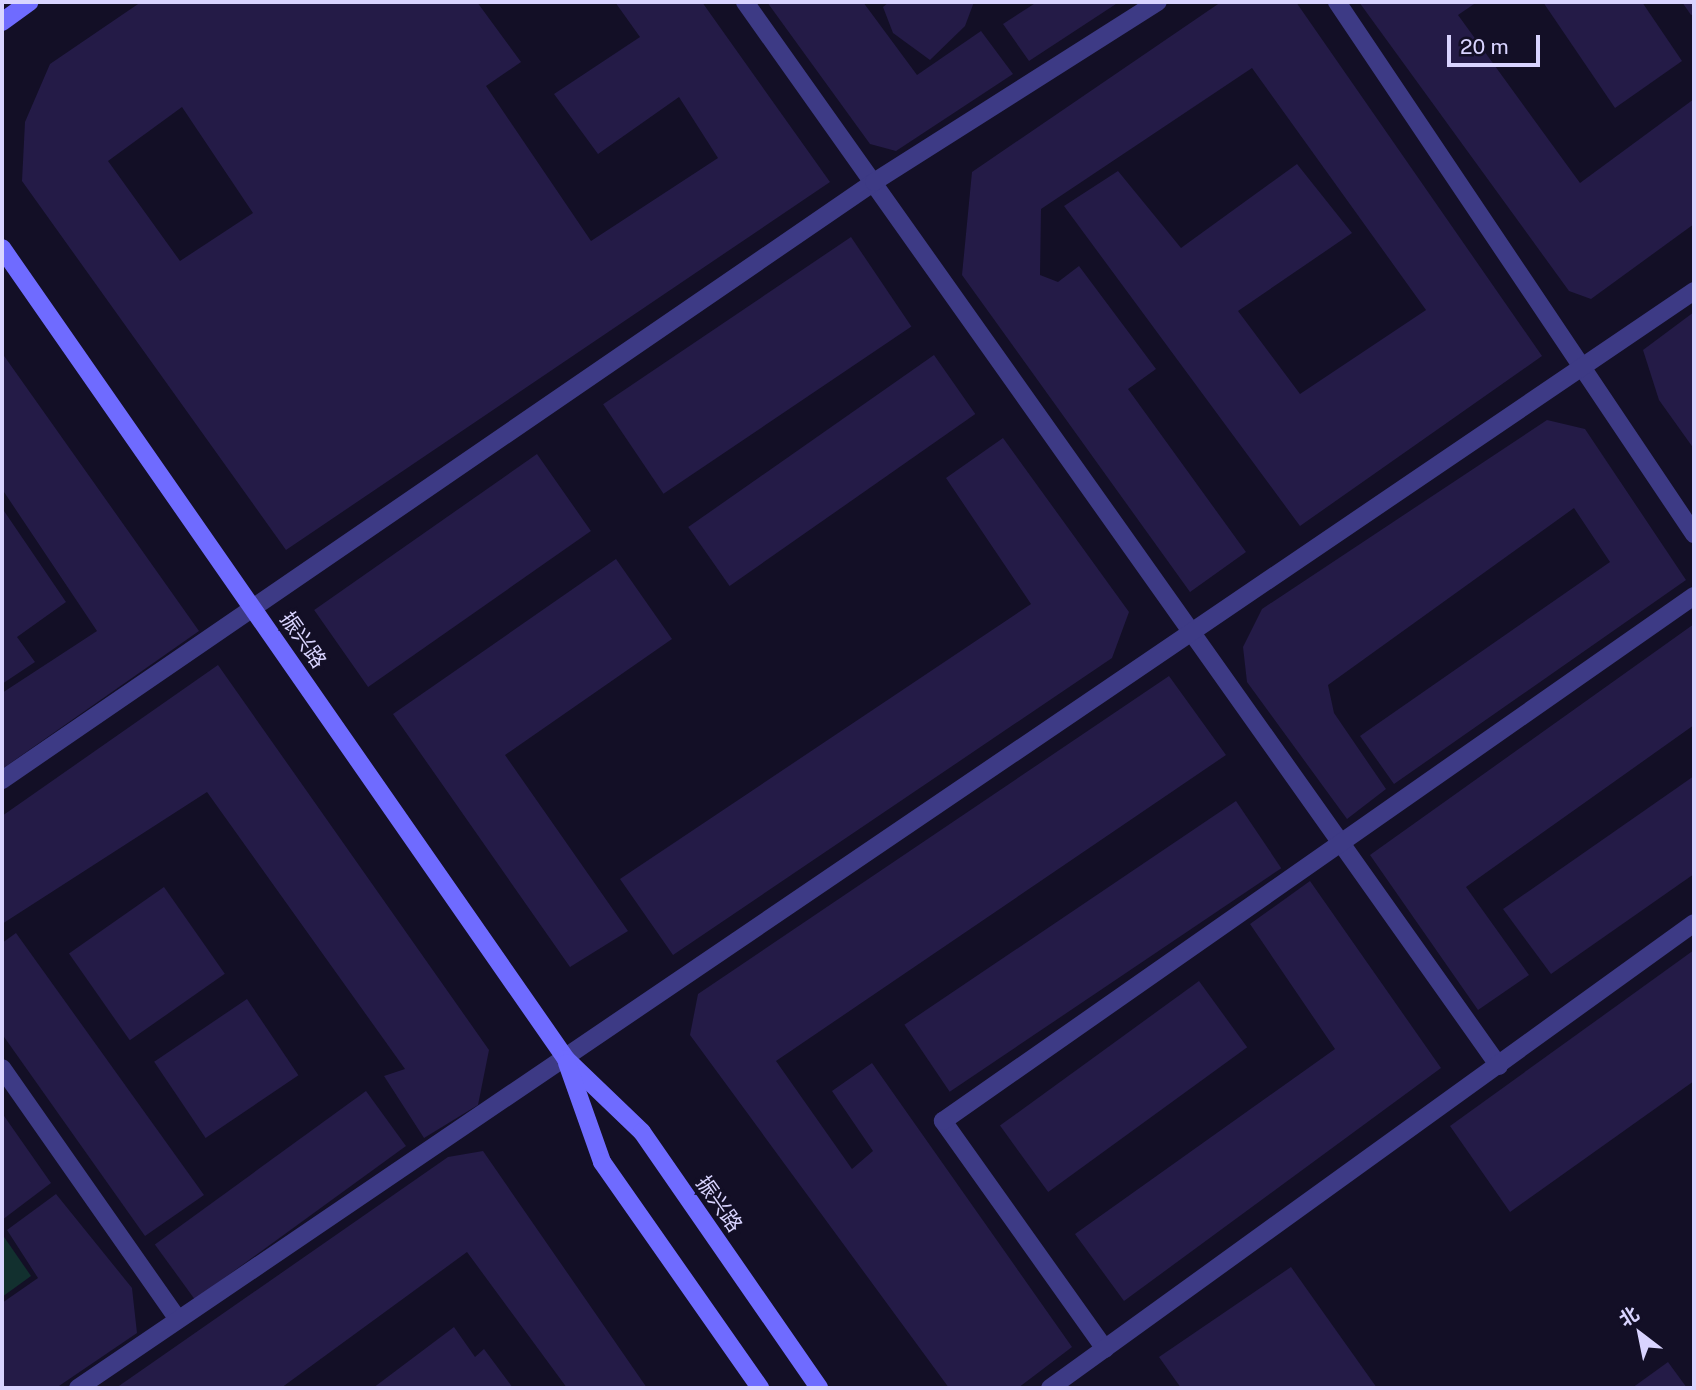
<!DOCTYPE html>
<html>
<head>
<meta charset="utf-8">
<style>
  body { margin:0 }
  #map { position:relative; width:1696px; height:1390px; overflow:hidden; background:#130f26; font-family:"Public Sans","Noto Sans SC",sans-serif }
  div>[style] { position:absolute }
  .green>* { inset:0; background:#12302f }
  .building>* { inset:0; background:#241b47; transform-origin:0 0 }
  .street>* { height:18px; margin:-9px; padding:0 9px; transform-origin:9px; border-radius:9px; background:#3d3a85 }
  .secondary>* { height:18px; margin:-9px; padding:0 9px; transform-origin:9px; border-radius:9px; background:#6f6bff }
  span { translate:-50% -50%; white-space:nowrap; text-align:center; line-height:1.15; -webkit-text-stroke:6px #130f26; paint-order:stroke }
  .street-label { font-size:21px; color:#d9d4ff }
  .frame { position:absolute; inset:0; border:4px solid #d9d4ff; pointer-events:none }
  .north { position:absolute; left:1605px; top:1299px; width:70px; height:70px; -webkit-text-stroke:5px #130f26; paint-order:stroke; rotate:328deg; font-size:19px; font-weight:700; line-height:28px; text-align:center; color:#d9d4ff }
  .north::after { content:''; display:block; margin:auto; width:24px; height:32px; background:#d9d4ff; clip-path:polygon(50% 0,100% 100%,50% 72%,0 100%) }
  .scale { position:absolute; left:1447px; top:35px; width:93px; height:32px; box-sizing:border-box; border:4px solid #d9d4ff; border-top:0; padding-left:9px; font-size:21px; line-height:24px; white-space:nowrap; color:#d9d4ff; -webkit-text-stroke:5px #130f26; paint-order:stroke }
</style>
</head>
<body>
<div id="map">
  <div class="green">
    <div style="clip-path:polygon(2px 1234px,31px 1276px,2px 1297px)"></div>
  </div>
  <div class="building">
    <div style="clip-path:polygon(evenodd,141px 2px,477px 2px,521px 62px,486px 86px,591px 241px,718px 158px,679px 97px,598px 154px,554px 94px,640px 37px,615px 2px,702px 2px,830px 182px,286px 550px,22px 181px,25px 122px,50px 64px,141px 2px,182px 107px,253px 213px,180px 261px,108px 161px,182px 107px)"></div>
    <div style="clip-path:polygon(767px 2px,863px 2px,917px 75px,981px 31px,1013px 74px,896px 151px,870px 144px)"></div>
    <div style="clip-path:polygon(889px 2px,974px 2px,965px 26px,930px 60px,893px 33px,883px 7px)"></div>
    <div style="clip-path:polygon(1037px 2px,1119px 2px,1029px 61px,1003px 24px)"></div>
    <div style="clip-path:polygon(1221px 2px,1296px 2px,1542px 356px,1300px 526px,1064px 206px,1118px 171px,1181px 248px,1297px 164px,1352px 233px,1238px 311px,1300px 394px,1426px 310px,1252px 68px,1041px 209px,1040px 275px,1058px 282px,1079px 266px,1156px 369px,1128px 389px,1246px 552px,1190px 592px,962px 275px,972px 172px)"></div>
    <div style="clip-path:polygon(1359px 2px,1477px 2px,1458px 15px,1580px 183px,1694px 99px,1694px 224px,1591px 299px,1569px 291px)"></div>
    <div style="clip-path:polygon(1543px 2px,1642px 2px,1682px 61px,1615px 108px)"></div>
    <div style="clip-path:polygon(1682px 2px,1694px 2px,1694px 14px,1691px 15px)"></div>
    <div style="left:851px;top:237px;width:108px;height:299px;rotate:56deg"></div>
    <div style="clip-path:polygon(1694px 312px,1694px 449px,1659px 400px,1643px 350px)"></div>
    <div style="clip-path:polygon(2px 353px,199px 631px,2px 769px,2px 693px,97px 631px,2px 489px)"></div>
    <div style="left:934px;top:355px;width:72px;height:300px;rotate:55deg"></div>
    <div style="clip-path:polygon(1547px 420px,1585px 429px,1686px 580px,1394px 784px,1360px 736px,1610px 562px,1574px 508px,1328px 685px,1334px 713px,1386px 789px,1347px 819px,1247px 682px,1243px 647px,1262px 609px)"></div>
    <div style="clip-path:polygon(1003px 438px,1129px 612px,1112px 658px,673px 955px,620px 879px,1031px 604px,946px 478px)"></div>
    <div style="left:537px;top:454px;width:94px;height:272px;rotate:55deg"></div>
    <div style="clip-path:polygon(2px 508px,66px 602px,17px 637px,35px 662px,2px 684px)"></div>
    <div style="clip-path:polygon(616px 559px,672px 639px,505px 755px,628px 931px,570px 967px,393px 714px)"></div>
    <div style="clip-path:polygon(1694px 624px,1694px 725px,1466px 887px,1529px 975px,1478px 1010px,1370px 855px)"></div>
    <div style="clip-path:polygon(218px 665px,489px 1050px,478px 1105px,424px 1138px,384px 1076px,405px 1069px,207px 792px,2px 924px,2px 816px)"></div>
    <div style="clip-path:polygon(1169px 676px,1226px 755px,776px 1061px,852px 1169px,873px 1151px,832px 1091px,872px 1063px,1072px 1347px,1018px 1388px,949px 1388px,690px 1035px,698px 994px)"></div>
    <div style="clip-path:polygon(1694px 776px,1694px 874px,1551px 974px,1503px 909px)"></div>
    <div style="left:1236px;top:801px;width:81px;height:400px;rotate:56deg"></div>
    <div style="clip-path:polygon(1310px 881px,1441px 1068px,1124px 1301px,1075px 1234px,1335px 1049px,1250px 924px)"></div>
    <div style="left:164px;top:887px;width:106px;height:116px;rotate:55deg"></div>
    <div style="clip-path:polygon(16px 933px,204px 1195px,145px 1236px,2px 1034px,2px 943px)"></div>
    <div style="clip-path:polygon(1694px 950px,1694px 1081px,1510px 1212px,1450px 1126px)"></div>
    <div style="left:1199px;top:981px;width:82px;height:246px;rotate:54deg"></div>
    <div style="left:247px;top:999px;width:92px;height:112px;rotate:56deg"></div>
    <div style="left:366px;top:1091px;width:68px;height:261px;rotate:54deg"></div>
    <div style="clip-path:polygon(2px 1113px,51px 1183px,2px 1220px)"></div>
    <div style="clip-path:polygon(483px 1151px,647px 1388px,567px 1388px,467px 1252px,281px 1388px,116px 1388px,448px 1157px)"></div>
    <div style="clip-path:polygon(56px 1194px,132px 1288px,137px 1333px,56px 1388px,2px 1388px,2px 1303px,38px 1278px,7px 1230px)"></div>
    <div style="clip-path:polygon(1291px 1267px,1377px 1388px,1181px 1388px,1159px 1357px)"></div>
    <div style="clip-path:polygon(454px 1327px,475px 1357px,484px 1349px,513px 1388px,373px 1388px)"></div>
    <div style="clip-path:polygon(1668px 1362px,1687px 1388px,1632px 1388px)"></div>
  </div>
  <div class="street">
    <div style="left:745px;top:2px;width:1304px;rotate:54.68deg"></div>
    <div style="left:1337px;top:2px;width:641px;rotate:56.14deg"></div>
    <div style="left:2px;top:780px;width:1057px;rotate:-34.44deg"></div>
    <div style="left:874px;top:182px;width:336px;rotate:-32.4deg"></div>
    <div style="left:2px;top:1068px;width:307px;rotate:55deg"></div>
    <div style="left:1105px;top:1349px;width:280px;rotate:-125.4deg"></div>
    <div style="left:943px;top:1121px;width:916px;rotate:-34.96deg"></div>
    <div style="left:78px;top:1388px;width:1953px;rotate:-34.17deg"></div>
    <div style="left:1050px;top:1388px;width:794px;rotate:-35.83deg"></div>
  </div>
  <div class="secondary">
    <div style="left:2px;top:22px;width:34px;rotate:-36deg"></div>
    <div style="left:2px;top:248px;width:988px;rotate:55.18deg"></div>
    <div style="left:566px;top:1059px;width:105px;rotate:43.8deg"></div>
    <div style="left:642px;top:1132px;width:311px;rotate:55.3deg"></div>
    <div style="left:567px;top:1063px;width:105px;rotate:70.5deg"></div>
    <div style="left:602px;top:1162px;width:276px;rotate:55deg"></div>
  </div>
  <div class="street-label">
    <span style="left:303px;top:640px;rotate:55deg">振兴路</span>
    <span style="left:719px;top:1204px;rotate:55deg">振兴路</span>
  </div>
  <div class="frame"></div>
  <div class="north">北</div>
  <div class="scale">20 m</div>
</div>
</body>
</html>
